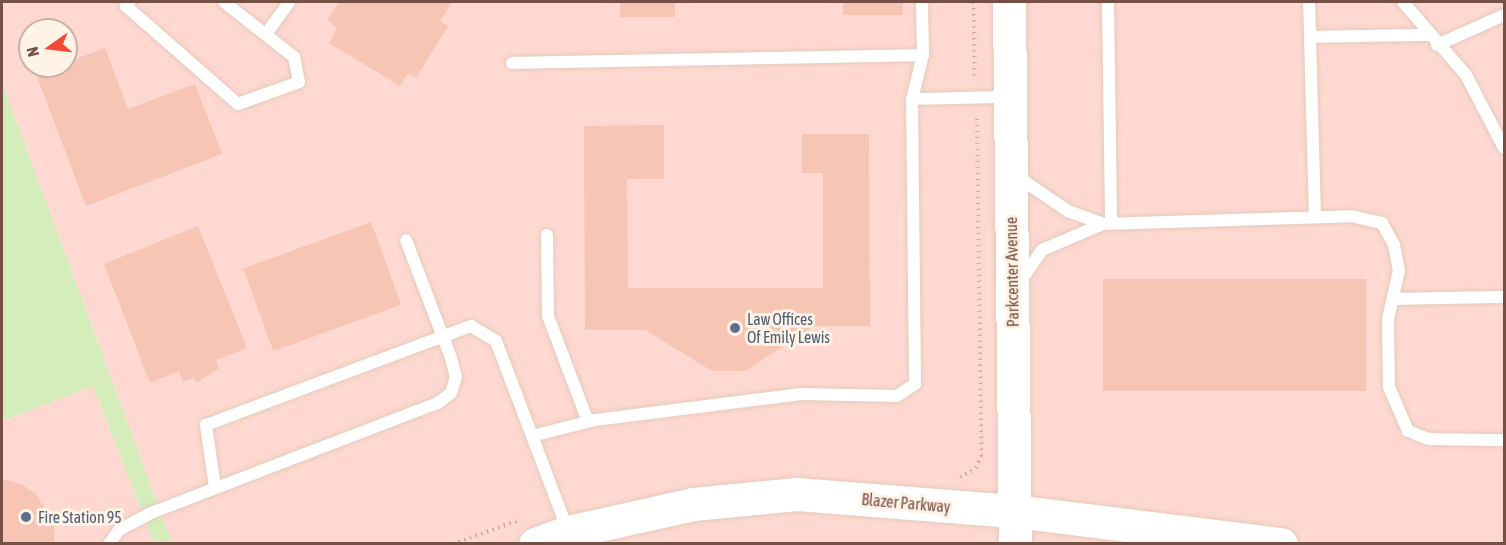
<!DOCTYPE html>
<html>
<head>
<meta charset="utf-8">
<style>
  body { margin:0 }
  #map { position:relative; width:1506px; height:545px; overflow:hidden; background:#feeedd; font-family:"Asap Condensed",sans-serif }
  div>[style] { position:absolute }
  .commercial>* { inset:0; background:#ffd9d1 }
  .green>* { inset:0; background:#d5edbb }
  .building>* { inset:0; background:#f6c5b3; transform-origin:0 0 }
  .path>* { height:4px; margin-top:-2px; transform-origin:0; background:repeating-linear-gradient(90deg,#dba896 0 1.5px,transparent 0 6px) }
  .roads { filter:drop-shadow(0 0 2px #e5cabc) drop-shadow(0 0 2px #e5cabc) }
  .lane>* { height:12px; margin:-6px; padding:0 6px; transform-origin:6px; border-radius:6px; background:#fff }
  .secondary>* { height:33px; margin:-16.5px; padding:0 16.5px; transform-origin:16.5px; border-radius:16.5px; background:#fff }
  .dots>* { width:16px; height:16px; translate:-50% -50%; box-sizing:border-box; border:3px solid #fff2e6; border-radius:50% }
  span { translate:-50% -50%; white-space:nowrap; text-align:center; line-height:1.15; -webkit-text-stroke:6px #fff2e6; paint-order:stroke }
  .street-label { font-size:16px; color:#765044 }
  .service-label { font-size:16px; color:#4e5e75 }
  .left { translate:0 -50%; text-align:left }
  .frame { position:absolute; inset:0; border:3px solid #765044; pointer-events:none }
  .north { position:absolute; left:18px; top:18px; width:60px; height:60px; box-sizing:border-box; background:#fff2e6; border:2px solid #c8b1a5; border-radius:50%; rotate:256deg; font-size:16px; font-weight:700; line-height:24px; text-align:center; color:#765044 }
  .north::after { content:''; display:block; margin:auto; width:21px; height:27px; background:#f54936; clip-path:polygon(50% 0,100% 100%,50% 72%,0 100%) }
</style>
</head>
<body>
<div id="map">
  <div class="commercial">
    <div style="clip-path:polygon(evenodd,2px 2px,1504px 2px,1504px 543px,172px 543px,2px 82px,2px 2px,30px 30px,66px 30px,66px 66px,30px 66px,30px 30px)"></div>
    <div style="clip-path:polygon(93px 386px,154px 543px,2px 544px,2px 421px)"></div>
  </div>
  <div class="green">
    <div style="clip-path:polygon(2px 82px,172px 543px,154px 543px,93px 386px,2px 421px)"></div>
  </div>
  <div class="building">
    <div style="clip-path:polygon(339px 2px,452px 2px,440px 21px,448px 26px,416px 78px,408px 73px,400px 86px,329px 43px,337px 29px,328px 19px)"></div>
    <div style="left:620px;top:2px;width:55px;height:15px"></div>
    <div style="left:843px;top:2px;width:60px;height:13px"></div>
    <div style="clip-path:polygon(105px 48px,128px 109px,195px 84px,222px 154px,86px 206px,36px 74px)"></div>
    <div style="clip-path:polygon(664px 125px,664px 179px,627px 179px,628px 288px,823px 288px,823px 173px,802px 173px,802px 134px,869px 134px,870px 326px,814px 326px,745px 371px,712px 371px,645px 330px,585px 330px,584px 126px)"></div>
    <div style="left:371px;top:222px;width:88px;height:136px;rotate:70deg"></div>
    <div style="clip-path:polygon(198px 226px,247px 348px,216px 360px,219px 368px,197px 383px,193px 378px,183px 382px,179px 371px,150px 383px,104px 264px)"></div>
    <div style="left:1103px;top:279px;width:263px;height:112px"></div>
    <div style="clip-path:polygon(2px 479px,21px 484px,36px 494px,54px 525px,54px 544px,2px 544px)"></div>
  </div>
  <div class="path">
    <div style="left:974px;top:2px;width:78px;rotate:89.3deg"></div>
    <div style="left:960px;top:477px;width:18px;rotate:-29deg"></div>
    <div style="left:976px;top:468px;width:13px;rotate:-67deg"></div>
    <div style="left:981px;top:456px;width:342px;rotate:-90.7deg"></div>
    <div style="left:453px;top:544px;width:68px;rotate:-19.8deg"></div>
  </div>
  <div class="roads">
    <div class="lane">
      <div style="left:130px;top:2px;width:6px;rotate:135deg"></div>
      <div style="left:126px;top:6px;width:149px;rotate:41.2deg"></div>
      <div style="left:238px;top:104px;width:65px;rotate:-19.8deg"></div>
      <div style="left:299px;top:82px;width:25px;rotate:-101deg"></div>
      <div style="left:294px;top:57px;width:89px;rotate:-141.8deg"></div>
      <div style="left:1108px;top:2px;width:221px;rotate:89.2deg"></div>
      <div style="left:1309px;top:2px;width:35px;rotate:88deg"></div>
      <div style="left:1403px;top:2px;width:96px;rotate:49.2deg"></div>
      <div style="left:1466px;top:75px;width:82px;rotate:62.5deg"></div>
      <div style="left:266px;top:34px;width:39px;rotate:-54deg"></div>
      <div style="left:1437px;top:45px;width:73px;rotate:-24.1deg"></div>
      <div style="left:512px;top:63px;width:411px;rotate:-1.1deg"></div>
      <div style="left:912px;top:99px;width:45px;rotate:-76deg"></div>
      <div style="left:923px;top:55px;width:53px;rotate:-91.1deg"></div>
      <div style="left:1015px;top:175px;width:64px;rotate:34.2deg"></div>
      <div style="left:1068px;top:211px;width:37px;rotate:20deg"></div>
      <div style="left:1315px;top:217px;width:180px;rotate:-91.6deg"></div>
      <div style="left:1310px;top:37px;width:118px;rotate:-1deg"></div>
      <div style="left:547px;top:235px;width:81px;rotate:89.3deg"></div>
      <div style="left:548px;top:316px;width:113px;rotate:69.3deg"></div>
      <div style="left:1019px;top:283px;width:40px;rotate:-55.1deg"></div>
      <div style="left:1042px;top:250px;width:66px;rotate:-23.1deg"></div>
      <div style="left:1103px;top:224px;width:248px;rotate:-1.8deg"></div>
      <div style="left:1351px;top:216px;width:32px;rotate:13deg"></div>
      <div style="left:1382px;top:223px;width:25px;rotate:61deg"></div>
      <div style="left:1394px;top:245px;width:25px;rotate:79deg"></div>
      <div style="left:1399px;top:270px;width:50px;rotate:102.7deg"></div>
      <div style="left:1388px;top:319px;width:68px;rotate:89.2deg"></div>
      <div style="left:1389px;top:387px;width:48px;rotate:66.6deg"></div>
      <div style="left:1408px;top:431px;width:22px;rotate:21deg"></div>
      <div style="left:1429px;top:439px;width:75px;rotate:0.8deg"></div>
      <div style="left:1395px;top:299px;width:109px;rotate:-1.1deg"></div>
      <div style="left:532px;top:436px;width:65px;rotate:-14.3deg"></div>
      <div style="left:595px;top:420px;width:208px;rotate:-7.2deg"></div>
      <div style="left:801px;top:394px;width:96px;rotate:1.2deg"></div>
      <div style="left:897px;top:396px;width:22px;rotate:-34deg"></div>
      <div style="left:915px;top:384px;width:285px;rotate:-90.6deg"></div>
      <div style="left:912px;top:99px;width:96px;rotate:-1.2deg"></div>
      <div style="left:215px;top:487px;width:63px;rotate:-98.3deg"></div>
      <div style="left:206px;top:425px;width:283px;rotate:-20.5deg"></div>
      <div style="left:471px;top:326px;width:29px;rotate:31deg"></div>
      <div style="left:496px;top:341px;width:203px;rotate:69.2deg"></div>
      <div style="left:109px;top:544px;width:17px;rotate:-54deg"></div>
      <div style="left:119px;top:530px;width:36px;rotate:-28deg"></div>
      <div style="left:151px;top:513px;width:307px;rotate:-21deg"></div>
      <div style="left:438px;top:403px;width:16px;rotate:-38deg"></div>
      <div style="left:451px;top:393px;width:17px;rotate:-73deg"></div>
      <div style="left:456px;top:377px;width:20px;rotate:-105deg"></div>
      <div style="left:451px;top:358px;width:126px;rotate:-110.9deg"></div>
    </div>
    <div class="secondary">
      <div style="left:1009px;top:2px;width:542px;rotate:89.37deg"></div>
      <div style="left:535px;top:544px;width:35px;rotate:-20deg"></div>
      <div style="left:568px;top:532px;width:128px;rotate:-12.6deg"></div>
      <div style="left:693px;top:504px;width:104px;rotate:-5.5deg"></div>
      <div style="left:797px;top:494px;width:219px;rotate:4.5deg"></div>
      <div style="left:1015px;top:511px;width:268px;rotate:7.1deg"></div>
    </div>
  </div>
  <div class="dots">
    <div style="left:735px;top:328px;background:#5c6f8a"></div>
    <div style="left:26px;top:517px;background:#5c6f8a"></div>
  </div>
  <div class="street-label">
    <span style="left:1012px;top:272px;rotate:-91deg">Parkcenter Avenue</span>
    <span style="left:906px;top:503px;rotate:5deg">Blazer Parkway</span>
  </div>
  <div class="service-label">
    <span class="left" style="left:747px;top:328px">Law Offices<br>Of Emily Lewis</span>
    <span class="left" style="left:38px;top:517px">Fire Station 95</span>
  </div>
  <div class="frame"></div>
  <div class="north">N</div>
</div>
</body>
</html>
